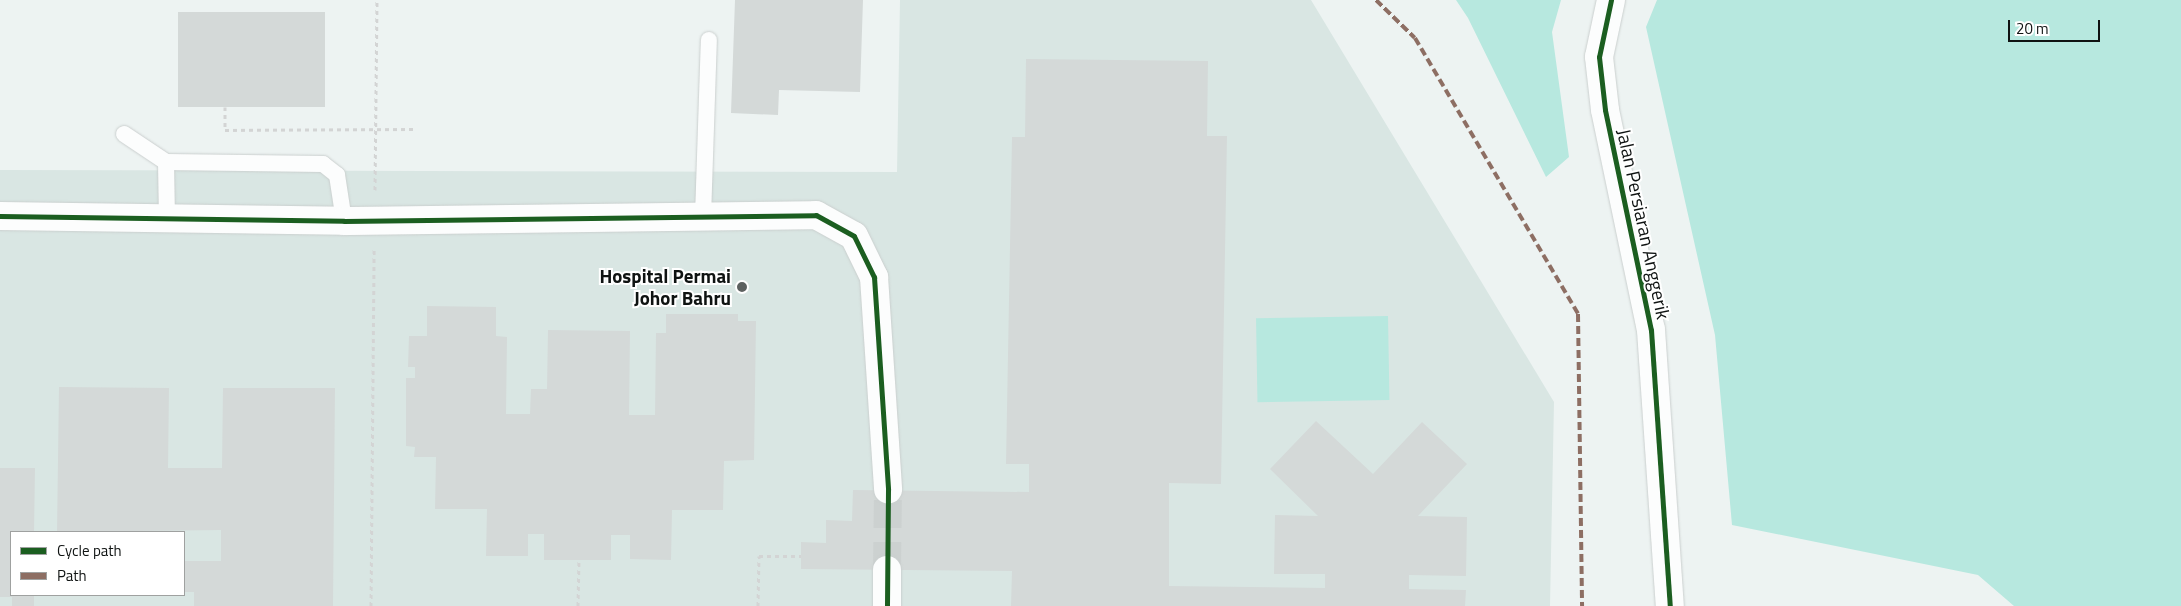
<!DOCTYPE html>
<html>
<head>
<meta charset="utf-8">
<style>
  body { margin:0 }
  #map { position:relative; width:2181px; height:606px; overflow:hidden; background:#edf3f2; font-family:"Titillium Web",sans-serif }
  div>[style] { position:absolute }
  .built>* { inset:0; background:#d9e6e3 }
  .green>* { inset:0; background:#b7e8df; transform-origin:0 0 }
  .building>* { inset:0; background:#d4d9d8; transform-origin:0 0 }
  .street-tunnel>* { height:28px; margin-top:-14px; transform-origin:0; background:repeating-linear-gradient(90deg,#ccd1d0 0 28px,transparent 0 42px) }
  .path>* { height:3px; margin-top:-1.5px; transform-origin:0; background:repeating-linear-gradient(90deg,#d3d4d4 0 4px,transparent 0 8px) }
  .roads { filter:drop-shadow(0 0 1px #cacfce) drop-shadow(0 0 1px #cacfce) }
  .lane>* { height:16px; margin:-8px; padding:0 8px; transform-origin:8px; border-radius:8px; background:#fcfdfd }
  .street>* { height:28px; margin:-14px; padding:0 14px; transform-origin:14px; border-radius:14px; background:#fcfdfd }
  .quiet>* { height:4px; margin-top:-2px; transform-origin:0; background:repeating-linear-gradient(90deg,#8d6e63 0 8px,transparent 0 12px) }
  .cycleway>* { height:5px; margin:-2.5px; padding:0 2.5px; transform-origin:2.5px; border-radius:2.5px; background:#1b5e20 }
  .dots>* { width:14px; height:14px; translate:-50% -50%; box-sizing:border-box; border:2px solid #fff; border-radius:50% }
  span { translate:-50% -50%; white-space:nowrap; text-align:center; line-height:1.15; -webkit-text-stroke:4px #fff; paint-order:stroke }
  .street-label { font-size:19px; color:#0f1312 }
  .poi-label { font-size:19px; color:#0f1312; font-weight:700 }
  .right { translate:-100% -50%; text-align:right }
  .legend { position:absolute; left:10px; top:531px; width:175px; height:65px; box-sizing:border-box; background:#fff; border:1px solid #9fa1a0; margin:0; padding:6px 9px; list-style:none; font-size:15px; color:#0f1312 }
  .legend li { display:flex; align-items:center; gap:10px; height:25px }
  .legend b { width:25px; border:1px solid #9fa1a0 }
  .scale { position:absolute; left:2008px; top:20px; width:92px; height:22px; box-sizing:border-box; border:2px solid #0f1312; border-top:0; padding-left:6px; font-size:15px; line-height:18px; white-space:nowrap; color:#0f1312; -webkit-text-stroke:4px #fff; paint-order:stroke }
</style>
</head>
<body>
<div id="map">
  <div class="built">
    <div style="clip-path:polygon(evenodd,900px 0,1311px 0,1554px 402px,1550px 606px,0 606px,0 170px,897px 172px,900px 0,11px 532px,184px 532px,184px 595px,11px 595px,11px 532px)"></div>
  </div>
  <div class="green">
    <div style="clip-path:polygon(1456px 0,1561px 0,1552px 32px,1569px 157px,1546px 177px,1468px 18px)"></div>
    <div style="clip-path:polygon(1657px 0,2181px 0,2181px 606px,2014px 606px,1978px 575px,1732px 525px,1715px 335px,1646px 27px)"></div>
    <div style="left:1388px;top:316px;width:84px;height:132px;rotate:89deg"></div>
  </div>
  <div class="building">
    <div style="clip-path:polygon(735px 0,863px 0,860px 92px,779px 90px,778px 115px,731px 113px)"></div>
    <div style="left:178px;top:12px;width:147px;height:95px"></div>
    <div style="clip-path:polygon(1026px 59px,1208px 61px,1207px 136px,1227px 136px,1221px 484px,1169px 483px,1169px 586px,1325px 588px,1325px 574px,1274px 574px,1275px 515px,1318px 516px,1270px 469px,1316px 421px,1373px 474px,1422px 422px,1467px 464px,1418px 516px,1467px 517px,1466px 576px,1409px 575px,1409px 589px,1466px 590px,1465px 606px,1011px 606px,1012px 571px,801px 569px,801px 542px,826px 543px,826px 520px,852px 521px,853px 490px,1029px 492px,1029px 464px,1006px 464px,1012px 137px,1025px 137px)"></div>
    <div style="clip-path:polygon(427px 306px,496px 307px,496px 336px,507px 337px,506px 414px,530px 414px,531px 389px,547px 389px,548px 330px,630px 331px,629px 415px,655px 415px,656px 333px,666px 333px,666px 314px,738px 314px,738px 321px,756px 321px,754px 460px,724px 461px,723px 510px,672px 510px,671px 560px,630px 559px,630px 535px,611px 535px,611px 560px,544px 560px,544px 534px,528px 534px,528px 556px,486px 556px,487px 509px,435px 509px,436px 457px,414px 457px,415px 447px,406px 446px,406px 378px,415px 378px,415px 367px,408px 367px,409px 336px,427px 336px)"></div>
    <div style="clip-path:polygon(59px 387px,169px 388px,168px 468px,222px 468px,223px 388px,335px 388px,333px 606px,194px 606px,194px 592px,184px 592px,184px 561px,221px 561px,221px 530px,57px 532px)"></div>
    <div style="clip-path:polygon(0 468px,35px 468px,34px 532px,11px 532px,11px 595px,34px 595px,34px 606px,12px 606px,12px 597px,0 597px)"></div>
  </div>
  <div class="street-tunnel">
    <div style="left:887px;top:570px;width:80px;rotate:-89.3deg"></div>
  </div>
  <div class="path">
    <div style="left:225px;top:107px;width:23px;rotate:90deg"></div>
    <div style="left:225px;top:130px;width:190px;rotate:-0.3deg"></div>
    <div style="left:375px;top:190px;width:190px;rotate:-89.4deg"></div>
    <div style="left:371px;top:606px;width:357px;rotate:-89.5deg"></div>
    <div style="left:578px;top:606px;width:46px;rotate:-88.8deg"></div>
    <div style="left:758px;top:606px;width:50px;rotate:-88.9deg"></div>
    <div style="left:759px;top:556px;width:42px"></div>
  </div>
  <div class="roads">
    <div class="lane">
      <div style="left:124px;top:134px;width:50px;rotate:33.7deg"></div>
      <div style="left:166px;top:162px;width:157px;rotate:0.7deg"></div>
      <div style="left:323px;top:164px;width:18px;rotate:38deg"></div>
      <div style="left:337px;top:175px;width:47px;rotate:81.3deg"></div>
      <div style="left:166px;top:162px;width:57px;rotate:89deg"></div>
      <div style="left:703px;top:217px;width:177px;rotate:-88.1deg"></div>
    </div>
    <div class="street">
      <div style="left:1611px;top:0;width:58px;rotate:101.9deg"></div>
      <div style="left:1599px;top:57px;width:53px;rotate:83.5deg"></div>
      <div style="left:1605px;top:110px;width:225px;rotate:78.2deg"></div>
      <div style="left:1651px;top:330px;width:277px;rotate:86.1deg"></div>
      <div style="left:0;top:216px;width:344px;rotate:0.8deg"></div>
      <div style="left:344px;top:221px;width:472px;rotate:-0.7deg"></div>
      <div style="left:816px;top:215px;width:43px;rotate:28.9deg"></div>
      <div style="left:854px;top:236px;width:46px;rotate:64deg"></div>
      <div style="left:874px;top:277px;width:213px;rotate:86.2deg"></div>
      <div style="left:887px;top:606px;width:36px;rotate:-90deg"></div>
    </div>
  </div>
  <div class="quiet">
    <div style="left:1376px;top:0;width:54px;rotate:44.3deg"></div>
    <div style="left:1415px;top:38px;width:321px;rotate:59.4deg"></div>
    <div style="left:1578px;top:314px;width:292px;rotate:89.2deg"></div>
  </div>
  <div class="cycleway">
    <div style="left:1611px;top:0;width:58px;rotate:101.9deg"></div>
    <div style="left:1599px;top:57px;width:53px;rotate:83.5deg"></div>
    <div style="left:1605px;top:110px;width:225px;rotate:78.2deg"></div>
    <div style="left:1651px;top:330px;width:277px;rotate:86.1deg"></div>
    <div style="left:0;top:216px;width:344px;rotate:0.8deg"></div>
    <div style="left:344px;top:221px;width:472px;rotate:-0.7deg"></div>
    <div style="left:816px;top:215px;width:43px;rotate:28.9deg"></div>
    <div style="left:854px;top:236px;width:46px;rotate:64deg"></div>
    <div style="left:874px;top:277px;width:213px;rotate:86.2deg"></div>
    <div style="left:888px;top:490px;width:116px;rotate:90.5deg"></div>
  </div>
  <div class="dots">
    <div style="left:742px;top:287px;background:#5d6160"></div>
  </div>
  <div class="street-label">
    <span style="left:1644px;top:224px;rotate:78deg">Jalan Persiaran Anggerik</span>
  </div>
  <div class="poi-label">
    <span class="right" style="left:731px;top:287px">Hospital Permai<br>Johor Bahru</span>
  </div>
  <ul class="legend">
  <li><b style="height:6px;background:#1b5e20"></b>Cycle path</li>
  <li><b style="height:6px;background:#8d6e63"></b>Path</li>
  </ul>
  <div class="scale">20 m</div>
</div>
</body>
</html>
